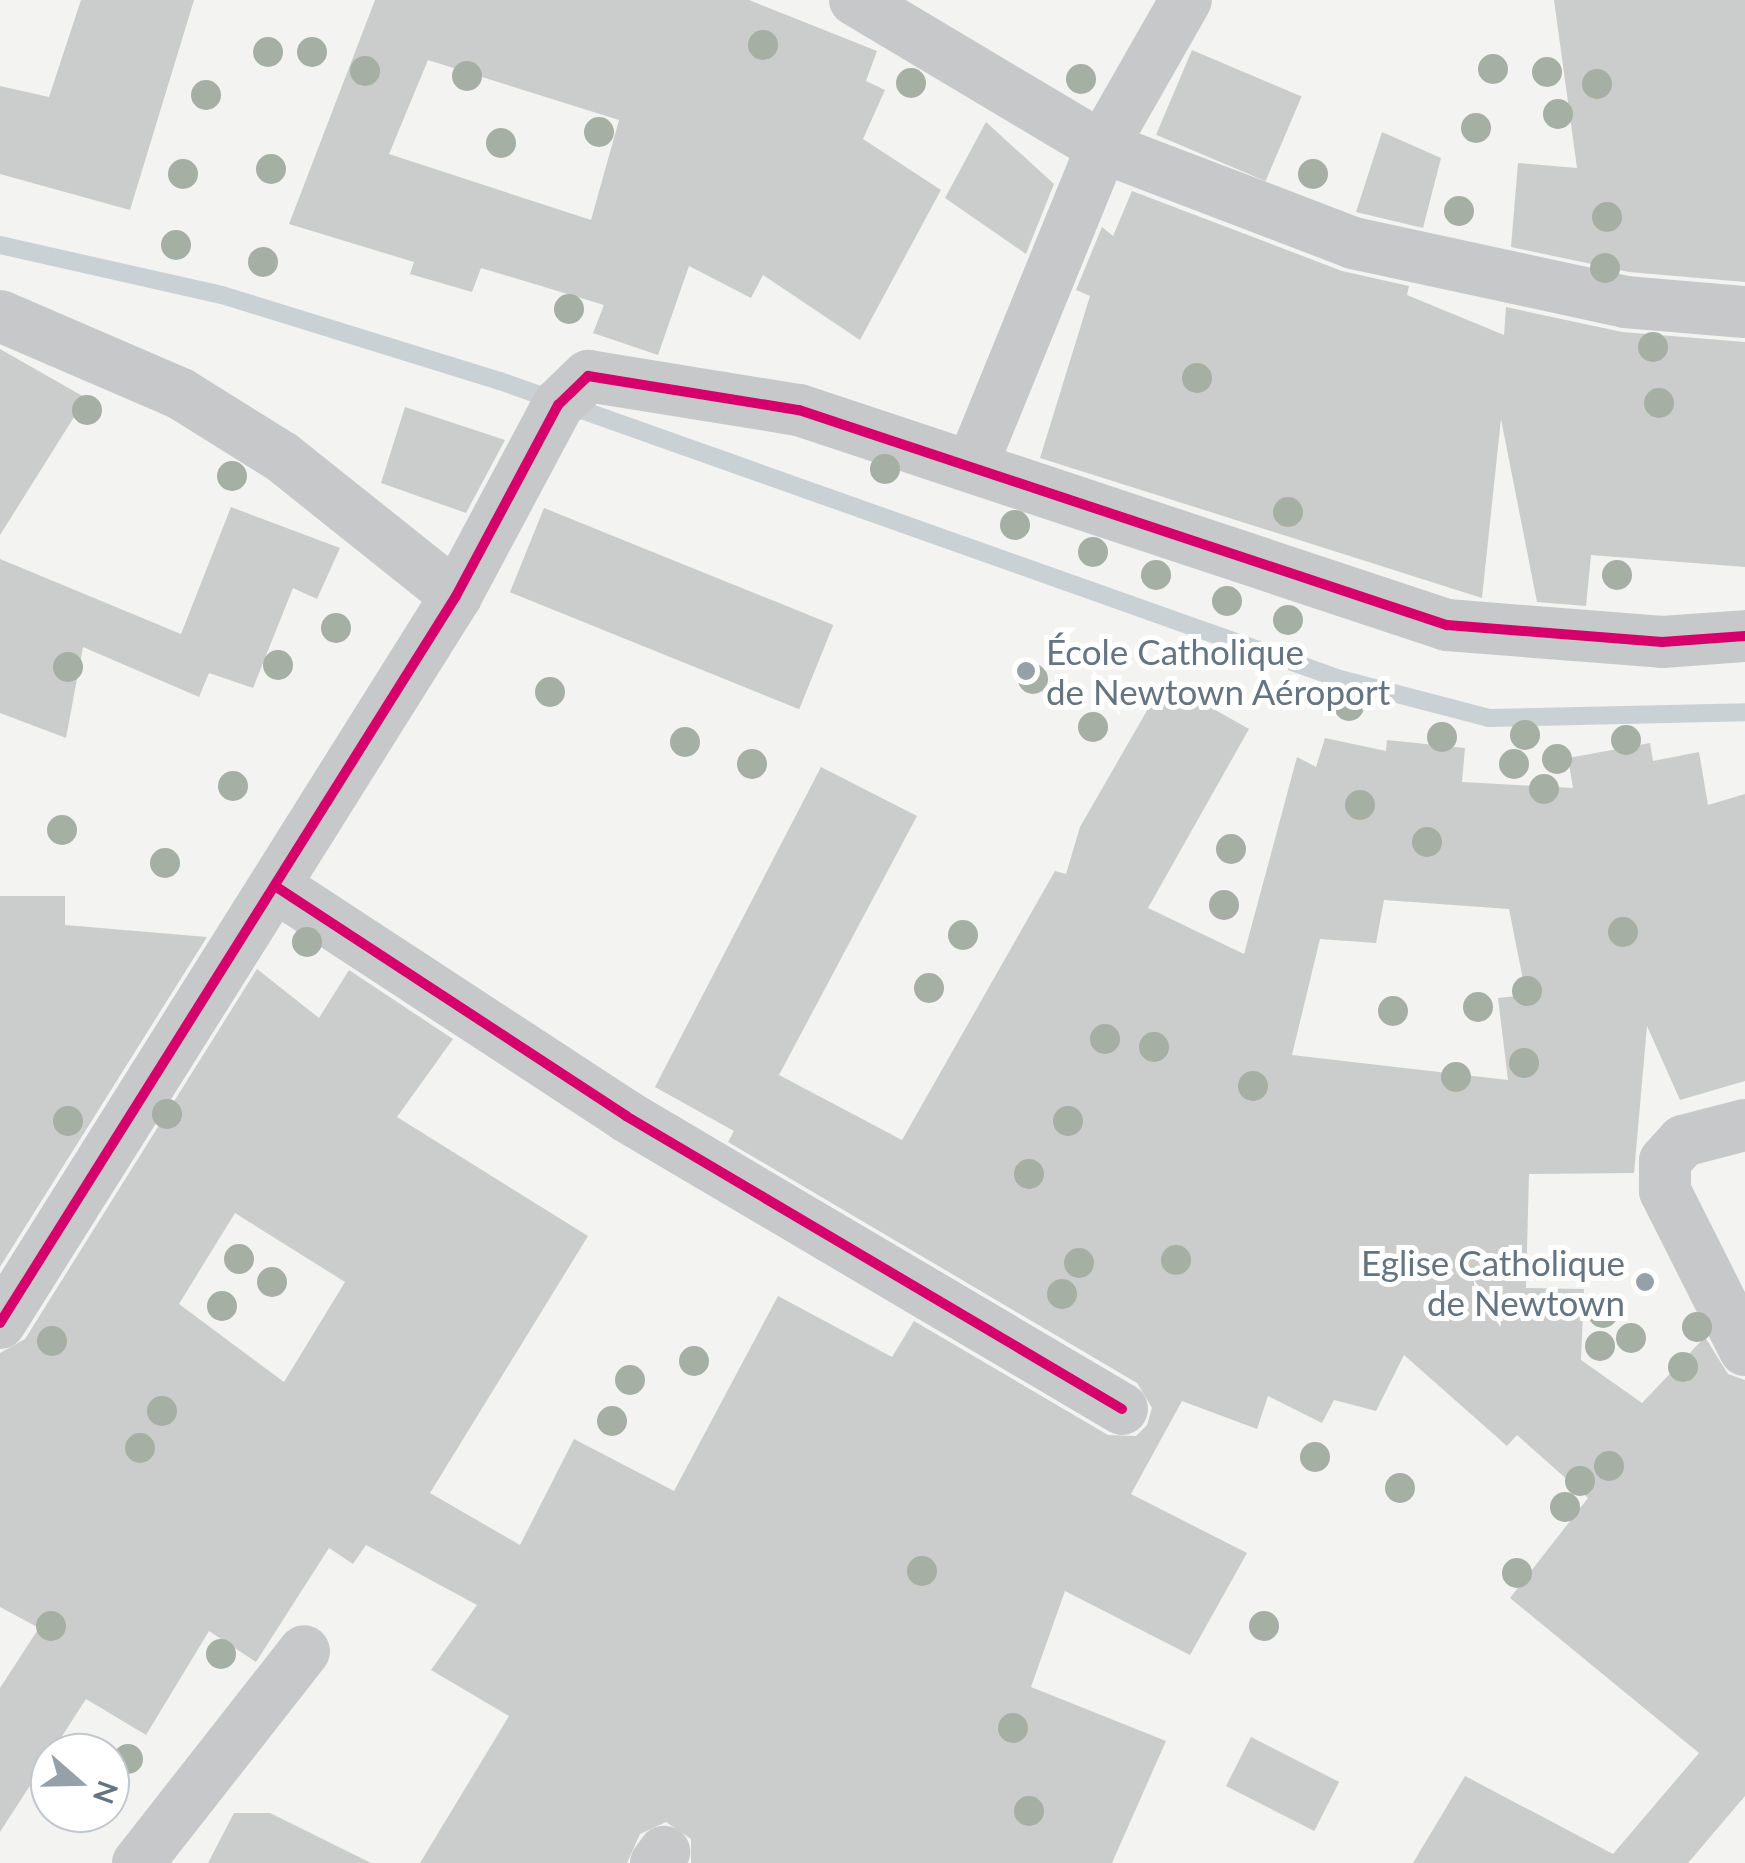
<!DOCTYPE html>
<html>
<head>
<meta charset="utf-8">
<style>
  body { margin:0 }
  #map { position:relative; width:1745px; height:1863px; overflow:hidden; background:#f3f3f1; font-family:Lato,sans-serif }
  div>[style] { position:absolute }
  .stream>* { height:18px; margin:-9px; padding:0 9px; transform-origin:9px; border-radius:9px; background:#c9d1d4 }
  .building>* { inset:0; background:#cbcccc; transform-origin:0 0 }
  .minor>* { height:52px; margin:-26px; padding:0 26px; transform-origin:26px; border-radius:26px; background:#c7c8c9 }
  .cycleway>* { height:10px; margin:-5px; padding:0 5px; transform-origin:5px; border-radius:5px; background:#d6006c }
  .trees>* { width:30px; height:30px; margin:-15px; border-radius:50%; background:#a6afa3 }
  .dots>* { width:28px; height:28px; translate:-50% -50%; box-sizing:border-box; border:5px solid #fff; border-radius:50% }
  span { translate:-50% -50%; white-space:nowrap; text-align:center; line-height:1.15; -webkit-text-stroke:10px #fff; paint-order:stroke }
  .poi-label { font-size:35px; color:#647480 }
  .left { translate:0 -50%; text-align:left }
  .right { translate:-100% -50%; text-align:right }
  .north { position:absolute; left:30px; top:1733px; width:100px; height:100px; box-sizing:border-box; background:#fff; border:2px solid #c1c7cc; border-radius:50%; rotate:110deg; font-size:28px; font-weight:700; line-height:40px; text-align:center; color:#647480 }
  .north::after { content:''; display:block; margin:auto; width:35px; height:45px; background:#96a0a8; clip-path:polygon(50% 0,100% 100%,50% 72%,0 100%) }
</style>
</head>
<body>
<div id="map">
  <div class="stream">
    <div style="left:0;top:245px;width:228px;rotate:12.7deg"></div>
    <div style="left:222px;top:295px;width:291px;rotate:17.2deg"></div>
    <div style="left:500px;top:381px;width:891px;rotate:19.53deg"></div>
    <div style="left:1340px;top:679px;width:154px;rotate:14.7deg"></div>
    <div style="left:1489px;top:718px;width:256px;rotate:-1.3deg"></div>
  </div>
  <div class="building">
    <div style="clip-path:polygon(81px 0,194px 0,130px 210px,0 174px,0 86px,49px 97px)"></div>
    <div style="clip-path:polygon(evenodd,375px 0,749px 0,877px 51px,866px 81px,885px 90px,863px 139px,941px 190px,860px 340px,763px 275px,751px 298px,689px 266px,658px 355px,593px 333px,604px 305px,481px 268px,472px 292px,410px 274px,414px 262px,289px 224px,375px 0,428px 60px,619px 120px,591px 220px,389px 154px,428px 60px)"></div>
    <div style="clip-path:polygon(1554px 0,1745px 0,1745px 282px,1629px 272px,1511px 247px,1518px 163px,1577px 168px)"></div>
    <div style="left:1192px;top:50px;width:119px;height:92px;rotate:23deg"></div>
    <div style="clip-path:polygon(986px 122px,1054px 184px,1026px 254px,945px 198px)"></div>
    <div style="clip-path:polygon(1382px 132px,1441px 158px,1423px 228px,1356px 212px)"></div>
    <div style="clip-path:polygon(1132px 191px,1342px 271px,1409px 286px,1407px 295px,1504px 335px,1506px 307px,1622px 332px,1745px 342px,1745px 567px,1591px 555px,1586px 606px,1537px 602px,1501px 419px,1482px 598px,1040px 458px,1090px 296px,1076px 290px,1102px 227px,1113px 236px)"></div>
    <div style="clip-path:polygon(0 349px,86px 398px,0 535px)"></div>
    <div style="clip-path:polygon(405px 407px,505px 440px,466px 513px,381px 483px)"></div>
    <div style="clip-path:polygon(231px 507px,340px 548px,317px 599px,293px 588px,253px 688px,209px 673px,199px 697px,83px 647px,66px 738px,0 713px,0 559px,181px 634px)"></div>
    <div style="left:544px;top:508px;width:312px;height:91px;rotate:22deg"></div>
    <div style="clip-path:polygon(evenodd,1164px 681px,1249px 729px,1148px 908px,1244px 954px,1297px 757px,1316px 767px,1325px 738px,1386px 751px,1387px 740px,1465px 748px,1462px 782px,1573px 788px,1568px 758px,1650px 743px,1653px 761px,1699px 752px,1708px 805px,1745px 794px,1745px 1081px,1680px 1100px,1647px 1026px,1634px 1173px,1529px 1174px,1526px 1288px,1584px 1289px,1581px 1360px,1642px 1403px,1705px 1337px,1728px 1374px,1745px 1380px,1745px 1796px,1688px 1863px,1413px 1863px,1465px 1776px,1613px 1854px,1699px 1753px,1510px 1598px,1588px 1498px,1517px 1435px,1507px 1446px,1404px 1355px,1376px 1411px,1334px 1400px,1322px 1423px,1268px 1396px,1257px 1429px,1182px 1401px,1131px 1494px,1247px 1553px,1190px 1655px,1065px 1591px,1031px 1687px,1166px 1741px,1112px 1863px,691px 1863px,691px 1839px,666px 1822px,640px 1834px,627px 1863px,420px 1863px,509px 1716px,431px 1670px,477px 1605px,366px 1545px,353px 1564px,329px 1548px,256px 1662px,209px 1631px,146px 1735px,86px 1699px,0 1832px,0 1688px,39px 1628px,0 1607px,0 1353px,25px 1339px,257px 969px,319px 1018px,349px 970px,453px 1039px,397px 1117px,588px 1236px,430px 1493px,520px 1545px,574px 1439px,674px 1491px,778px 1296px,892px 1357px,914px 1321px,1108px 1435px,1136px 1436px,1147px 1425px,1152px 1408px,1137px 1383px,728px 1142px,734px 1131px,655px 1087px,821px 767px,917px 816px,779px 1075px,902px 1140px,1055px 871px,1066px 874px,1080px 827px,1164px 681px,1384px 900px,1509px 909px,1526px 995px,1498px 998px,1508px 1080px,1292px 1055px,1320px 939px,1376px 943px,1384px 900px,1164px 681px,235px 1213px,345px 1282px,284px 1382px,179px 1304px,235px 1213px)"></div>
    <div style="clip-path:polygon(0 896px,65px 896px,65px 925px,207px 937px,0 1267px)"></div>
    <div style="left:1251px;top:1737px;width:99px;height:55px;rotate:27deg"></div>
    <div style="clip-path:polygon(234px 1813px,270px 1813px,371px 1863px,208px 1863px)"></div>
  </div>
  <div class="minor">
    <div style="left:855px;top:0;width:287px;rotate:30.8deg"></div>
    <div style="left:1102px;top:147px;width:269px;rotate:20.9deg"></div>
    <div style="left:1353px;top:243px;width:278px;rotate:12.2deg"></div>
    <div style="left:1625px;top:302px;width:120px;rotate:4.8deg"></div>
    <div style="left:0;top:316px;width:197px;rotate:23.3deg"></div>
    <div style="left:181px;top:394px;width:119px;rotate:32deg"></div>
    <div style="left:282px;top:457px;width:223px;rotate:38.6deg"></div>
    <div style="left:973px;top:463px;width:341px;rotate:-67.8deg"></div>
    <div style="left:1102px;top:147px;width:169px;rotate:-60.3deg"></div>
    <div style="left:275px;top:886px;width:420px;rotate:33.2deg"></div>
    <div style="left:626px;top:1116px;width:576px;rotate:30.57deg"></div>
    <div style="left:1745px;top:1125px;width:64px;rotate:165.5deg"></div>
    <div style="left:1683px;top:1141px;width:27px;rotate:132deg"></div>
    <div style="left:1665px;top:1161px;width:30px;rotate:90deg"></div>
    <div style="left:1665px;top:1191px;width:178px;rotate:63.3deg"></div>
    <div style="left:0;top:1323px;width:858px;rotate:-57.9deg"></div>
    <div style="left:456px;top:596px;width:217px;rotate:-61.9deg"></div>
    <div style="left:558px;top:405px;width:42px;rotate:-44deg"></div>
    <div style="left:588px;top:376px;width:214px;rotate:9.2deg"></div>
    <div style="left:799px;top:410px;width:683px;rotate:18.36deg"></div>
    <div style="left:1447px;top:625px;width:216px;rotate:4.5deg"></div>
    <div style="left:1662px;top:642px;width:83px;rotate:-4.1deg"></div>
    <div style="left:138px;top:1863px;width:269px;rotate:-51.9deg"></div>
    <div style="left:656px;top:1863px;width:14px;rotate:-54deg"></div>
  </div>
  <div class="cycleway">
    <div style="left:275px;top:886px;width:420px;rotate:33.2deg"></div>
    <div style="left:626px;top:1116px;width:576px;rotate:30.57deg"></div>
    <div style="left:0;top:1323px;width:858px;rotate:-57.9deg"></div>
    <div style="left:456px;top:596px;width:217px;rotate:-61.9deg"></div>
    <div style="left:558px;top:405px;width:42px;rotate:-44deg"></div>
    <div style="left:588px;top:376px;width:214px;rotate:9.2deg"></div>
    <div style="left:799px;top:410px;width:683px;rotate:18.36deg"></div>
    <div style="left:1447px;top:625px;width:216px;rotate:4.5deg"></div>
    <div style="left:1662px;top:642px;width:83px;rotate:-4.1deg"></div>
  </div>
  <div class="trees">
    <div style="left:763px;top:45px"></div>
    <div style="left:268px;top:52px"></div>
    <div style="left:312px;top:52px"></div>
    <div style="left:1493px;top:69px"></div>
    <div style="left:365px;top:71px"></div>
    <div style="left:1547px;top:72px"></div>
    <div style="left:467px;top:76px"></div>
    <div style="left:1081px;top:79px"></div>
    <div style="left:911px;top:83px"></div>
    <div style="left:1597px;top:84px"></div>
    <div style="left:206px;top:95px"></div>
    <div style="left:1558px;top:114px"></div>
    <div style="left:1476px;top:128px"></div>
    <div style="left:599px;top:132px"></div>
    <div style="left:501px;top:143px"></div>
    <div style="left:271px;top:169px"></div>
    <div style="left:183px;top:174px"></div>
    <div style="left:1313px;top:174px"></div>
    <div style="left:1459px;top:211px"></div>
    <div style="left:1607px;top:217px"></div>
    <div style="left:176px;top:245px"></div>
    <div style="left:263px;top:262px"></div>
    <div style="left:1605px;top:268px"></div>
    <div style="left:569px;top:309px"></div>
    <div style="left:1653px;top:347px"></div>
    <div style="left:1197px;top:378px"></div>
    <div style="left:1659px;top:403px"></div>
    <div style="left:87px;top:410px"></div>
    <div style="left:885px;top:469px"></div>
    <div style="left:232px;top:476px"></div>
    <div style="left:1288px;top:512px"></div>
    <div style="left:1015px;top:525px"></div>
    <div style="left:1093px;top:552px"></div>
    <div style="left:1156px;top:575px"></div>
    <div style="left:1617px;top:575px"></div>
    <div style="left:1227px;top:601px"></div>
    <div style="left:1288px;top:620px"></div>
    <div style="left:336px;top:628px"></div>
    <div style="left:278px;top:665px"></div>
    <div style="left:68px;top:667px"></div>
    <div style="left:1033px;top:679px"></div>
    <div style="left:550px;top:692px"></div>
    <div style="left:1349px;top:706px"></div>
    <div style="left:1093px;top:727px"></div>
    <div style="left:1525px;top:735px"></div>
    <div style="left:1442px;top:737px"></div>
    <div style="left:1626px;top:740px"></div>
    <div style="left:685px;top:742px"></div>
    <div style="left:1557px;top:759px"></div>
    <div style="left:752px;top:764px"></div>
    <div style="left:1514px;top:764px"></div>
    <div style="left:233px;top:786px"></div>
    <div style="left:1544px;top:789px"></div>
    <div style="left:1360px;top:805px"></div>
    <div style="left:62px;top:830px"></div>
    <div style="left:1427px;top:842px"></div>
    <div style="left:1231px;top:849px"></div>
    <div style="left:165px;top:863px"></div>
    <div style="left:1224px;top:905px"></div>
    <div style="left:1623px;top:932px"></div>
    <div style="left:963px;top:935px"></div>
    <div style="left:307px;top:942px"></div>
    <div style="left:929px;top:988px"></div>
    <div style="left:1527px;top:991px"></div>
    <div style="left:1478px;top:1007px"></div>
    <div style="left:1393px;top:1011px"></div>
    <div style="left:1105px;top:1039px"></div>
    <div style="left:1154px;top:1047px"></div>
    <div style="left:1524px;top:1063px"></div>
    <div style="left:1456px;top:1077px"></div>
    <div style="left:1253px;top:1086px"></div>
    <div style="left:167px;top:1114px"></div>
    <div style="left:68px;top:1121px"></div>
    <div style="left:1068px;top:1121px"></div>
    <div style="left:1029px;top:1174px"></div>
    <div style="left:239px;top:1259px"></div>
    <div style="left:1176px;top:1260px"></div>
    <div style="left:1079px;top:1263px"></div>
    <div style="left:272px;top:1282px"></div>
    <div style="left:1062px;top:1294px"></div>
    <div style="left:222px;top:1306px"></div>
    <div style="left:1603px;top:1313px"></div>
    <div style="left:1697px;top:1327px"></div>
    <div style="left:1631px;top:1338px"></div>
    <div style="left:52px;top:1341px"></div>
    <div style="left:1600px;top:1346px"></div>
    <div style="left:694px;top:1361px"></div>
    <div style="left:1683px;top:1367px"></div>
    <div style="left:630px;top:1380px"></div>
    <div style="left:162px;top:1411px"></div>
    <div style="left:612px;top:1421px"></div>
    <div style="left:140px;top:1448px"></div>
    <div style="left:1315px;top:1457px"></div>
    <div style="left:1609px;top:1466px"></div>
    <div style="left:1580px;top:1481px"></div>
    <div style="left:1400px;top:1488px"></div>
    <div style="left:1565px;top:1507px"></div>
    <div style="left:922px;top:1571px"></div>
    <div style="left:1517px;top:1573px"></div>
    <div style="left:51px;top:1626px"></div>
    <div style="left:1264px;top:1626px"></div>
    <div style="left:221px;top:1654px"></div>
    <div style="left:1013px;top:1728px"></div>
    <div style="left:128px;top:1759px"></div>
    <div style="left:1029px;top:1811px"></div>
  </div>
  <div class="dots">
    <div style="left:1026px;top:671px;background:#96a0a8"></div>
    <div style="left:1645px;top:1282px;background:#96a0a8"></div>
  </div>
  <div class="poi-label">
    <span class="left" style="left:1046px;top:671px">École Catholique<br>de Newtown Aéroport</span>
    <span class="right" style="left:1625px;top:1282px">Eglise Catholique<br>de Newtown</span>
  </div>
  <div class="north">N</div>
</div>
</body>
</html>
